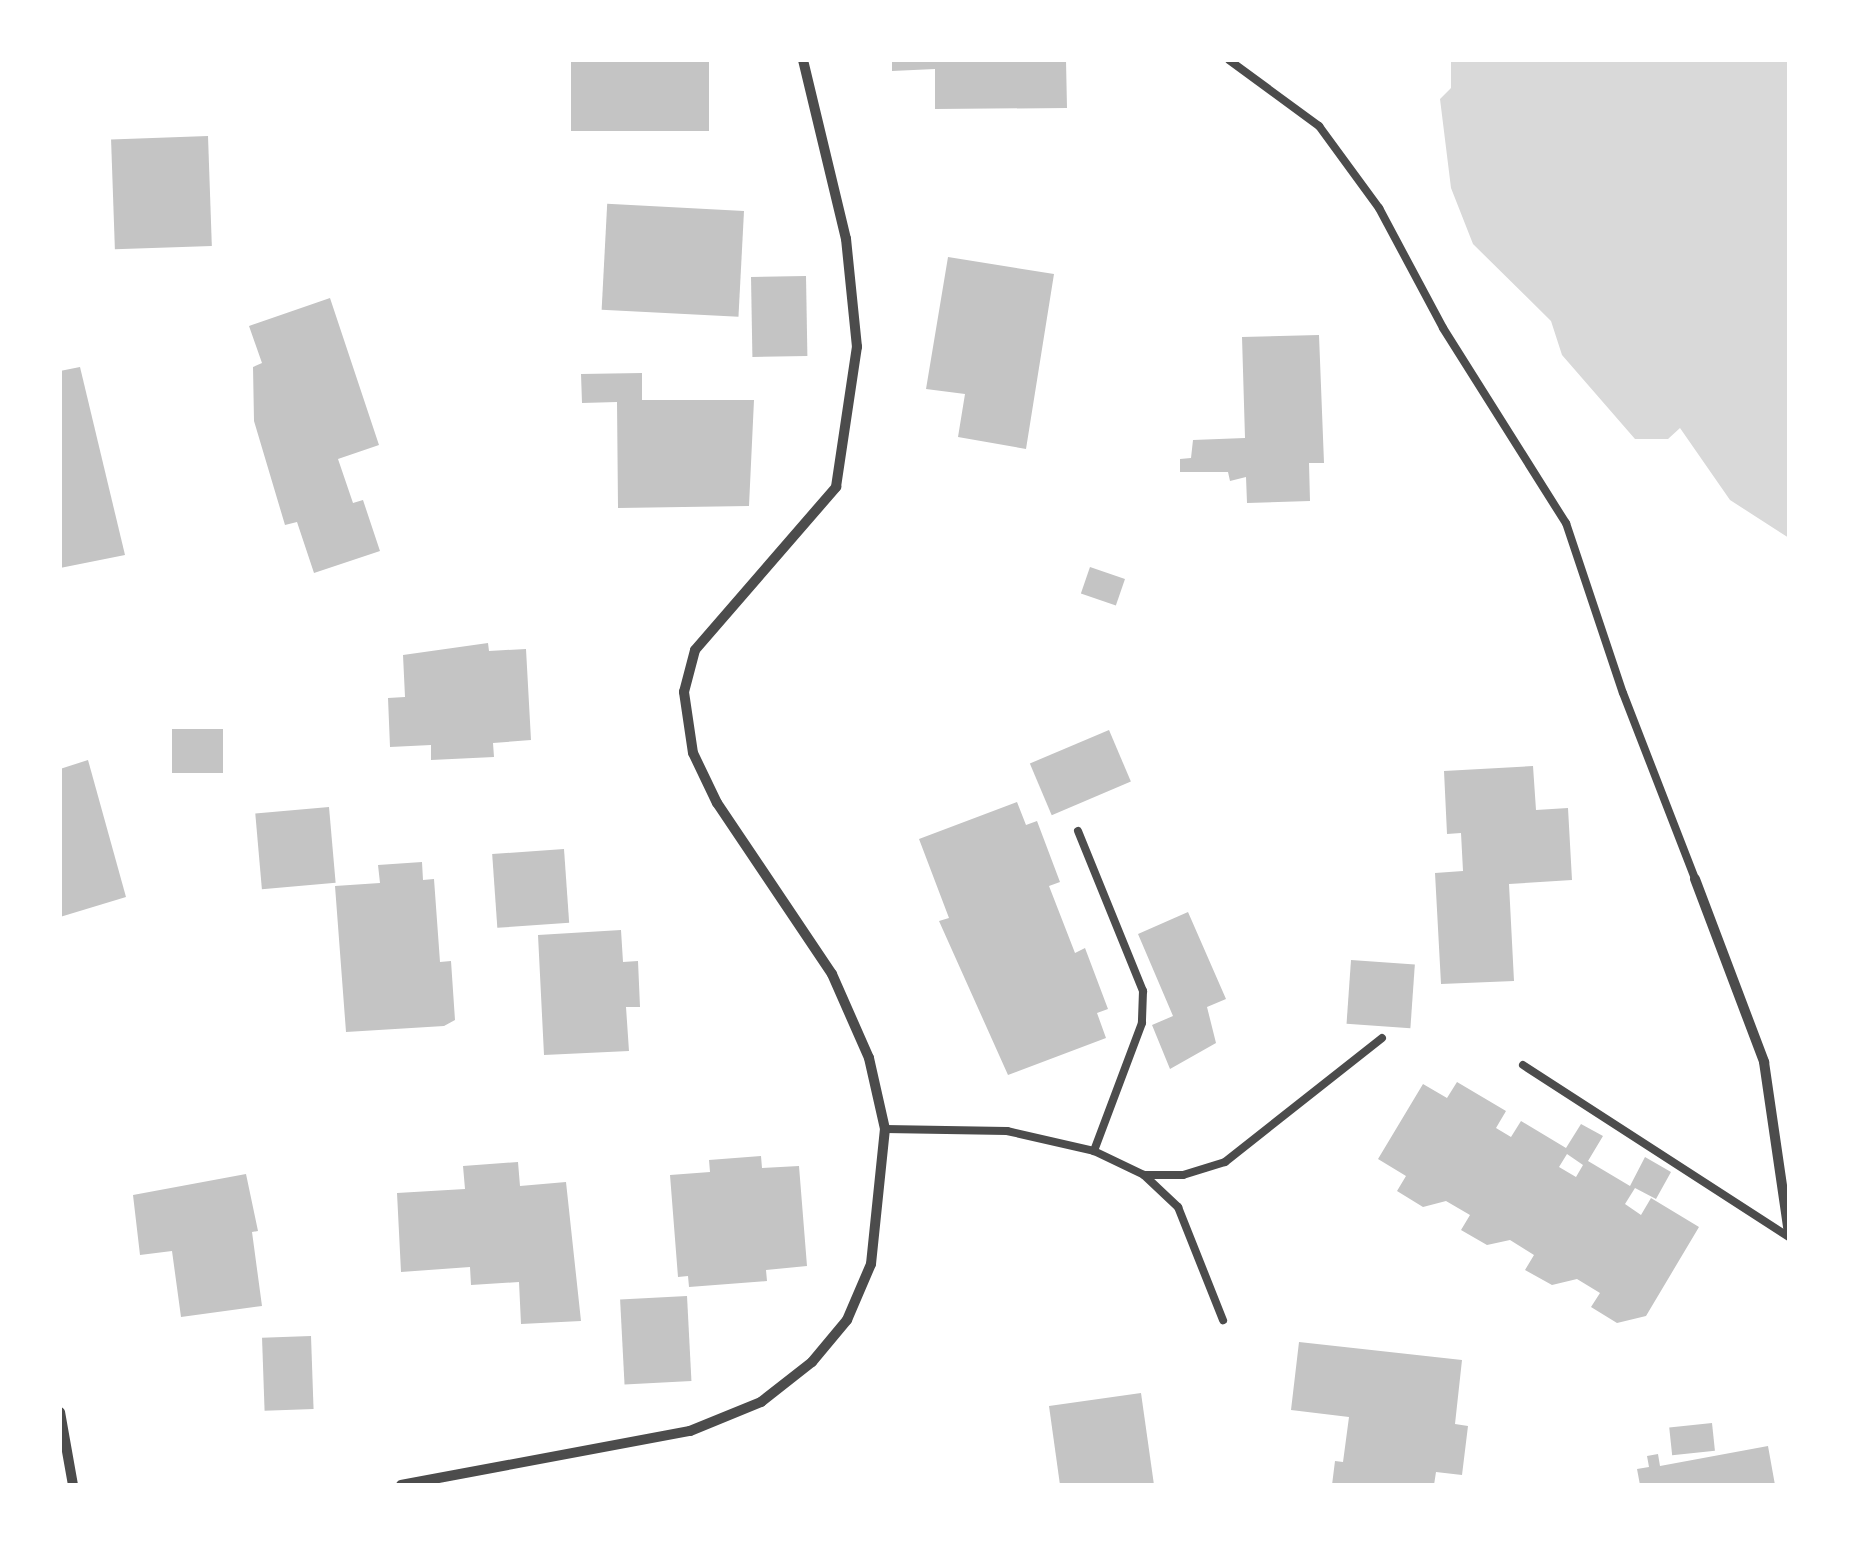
<!DOCTYPE html>
<html>
<head>
<meta charset="utf-8">
<style>
  body { margin:0 }
  #map { position:relative; width:1849px; height:1545px; overflow:hidden; background:#fff; font-family:Signika,sans-serif }
  div>[style] { position:absolute }
  .water>* { inset:0; background:#d9d9d9 }
  .building>* { inset:0; background:#c4c4c4; transform-origin:0 0 }
  .service>* { height:8px; margin:-4px; padding:0 4px; transform-origin:4px; border-radius:4px; background:#4c4c4c }
  .minor>* { height:10px; margin:-5px; padding:0 5px; transform-origin:5px; border-radius:5px; background:#4c4c4c }
  span { translate:-50% -50%; white-space:nowrap; text-align:center; line-height:1.15; -webkit-text-stroke:9px #fff; paint-order:stroke }
  .frame { position:absolute; inset:0; border:62px solid #fff; pointer-events:none }
</style>
</head>
<body>
<div id="map">
  <div class="water">
    <div style="clip-path:polygon(1451px 60px,1789px 60px,1789px 538px,1730px 500px,1680px 428px,1668px 439px,1635px 439px,1562px 355px,1551px 321px,1473px 244px,1451px 188px,1440px 99px,1451px 88px)"></div>
  </div>
  <div class="building">
    <div style="left:571px;top:60px;width:138px;height:71px"></div>
    <div style="clip-path:polygon(892px 60px,1066px 60px,1067px 108px,935px 109px,935px 69px,892px 71px)"></div>
    <div style="left:208px;top:136px;width:110px;height:97px;rotate:88deg"></div>
    <div style="left:744px;top:211px;width:106px;height:137px;rotate:93deg"></div>
    <div style="clip-path:polygon(948px 257px,1054px 274px,1026px 449px,958px 437px,965px 394px,926px 389px)"></div>
    <div style="left:806px;top:276px;width:80px;height:55px;rotate:89deg"></div>
    <div style="clip-path:polygon(330px 298px,379px 445px,338px 459px,353px 503px,363px 500px,380px 551px,314px 573px,297px 522px,285px 525px,254px 421px,253px 367px,262px 363px,249px 326px)"></div>
    <div style="clip-path:polygon(1319px 335px,1324px 463px,1309px 463px,1310px 501px,1247px 503px,1246px 477px,1230px 481px,1228px 472px,1180px 472px,1180px 459px,1191px 458px,1193px 440px,1245px 438px,1242px 337px)"></div>
    <div style="clip-path:polygon(80px 367px,125px 555px,60px 568px,60px 371px)"></div>
    <div style="clip-path:polygon(642px 373px,642px 400px,754px 400px,749px 506px,618px 508px,617px 402px,582px 403px,581px 374px)"></div>
    <div style="left:1090px;top:567px;width:37px;height:28px;rotate:19deg"></div>
    <div style="clip-path:polygon(488px 643px,489px 651px,526px 649px,531px 740px,493px 743px,494px 757px,431px 760px,431px 745px,390px 747px,388px 698px,405px 697px,403px 655px)"></div>
    <div style="left:172px;top:729px;width:51px;height:44px"></div>
    <div style="left:1109px;top:730px;width:56px;height:86px;rotate:67deg"></div>
    <div style="clip-path:polygon(88px 760px,126px 897px,60px 917px,60px 769px)"></div>
    <div style="clip-path:polygon(1533px 766px,1536px 810px,1568px 808px,1572px 880px,1509px 884px,1514px 981px,1441px 984px,1435px 873px,1463px 871px,1461px 833px,1447px 834px,1444px 771px)"></div>
    <div style="clip-path:polygon(1017px 802px,1026px 825px,1037px 821px,1060px 882px,1049px 886px,1075px 953px,1085px 948px,1108px 1009px,1097px 1013px,1106px 1038px,1008px 1075px,939px 921px,949px 918px,919px 839px)"></div>
    <div style="left:329px;top:807px;width:76px;height:74px;rotate:85deg"></div>
    <div style="left:564px;top:849px;width:74px;height:72px;rotate:86deg"></div>
    <div style="clip-path:polygon(422px 862px,423px 880px,434px 879px,440px 962px,451px 961px,455px 1020px,444px 1026px,346px 1032px,335px 886px,380px 883px,378px 865px)"></div>
    <div style="clip-path:polygon(1188px 912px,1226px 999px,1207px 1007px,1216px 1043px,1170px 1069px,1152px 1025px,1173px 1016px,1138px 934px)"></div>
    <div style="clip-path:polygon(621px 930px,623px 962px,638px 961px,640px 1007px,626px 1007px,629px 1051px,544px 1055px,538px 935px)"></div>
    <div style="left:1351px;top:960px;width:64px;height:64px;rotate:4deg"></div>
    <div style="clip-path:polygon(evenodd,1457px 1082px,1506px 1111px,1496px 1128px,1511px 1137px,1521px 1121px,1566px 1148px,1581px 1124px,1603px 1136px,1588px 1161px,1630px 1186px,1645px 1157px,1671px 1172px,1656px 1199px,1635px 1188px,1625px 1204px,1641px 1215px,1651px 1198px,1699px 1227px,1646px 1316px,1617px 1323px,1591px 1307px,1600px 1293px,1577px 1279px,1552px 1285px,1525px 1270px,1534px 1255px,1510px 1240px,1487px 1245px,1461px 1230px,1470px 1215px,1446px 1201px,1423px 1207px,1397px 1191px,1406px 1176px,1378px 1159px,1423px 1084px,1447px 1098px,1457px 1082px,1567px 1154px,1583px 1165px,1576px 1177px,1559px 1167px,1567px 1154px)"></div>
    <div style="clip-path:polygon(761px 1156px,762px 1168px,799px 1166px,807px 1266px,766px 1270px,767px 1281px,689px 1287px,688px 1276px,678px 1277px,670px 1175px,710px 1172px,709px 1160px)"></div>
    <div style="clip-path:polygon(518px 1162px,520px 1186px,566px 1182px,581px 1321px,521px 1324px,519px 1282px,471px 1285px,470px 1267px,401px 1272px,397px 1193px,465px 1189px,463px 1166px)"></div>
    <div style="clip-path:polygon(246px 1174px,258px 1231px,252px 1232px,262px 1306px,181px 1317px,172px 1251px,140px 1255px,133px 1195px)"></div>
    <div style="left:687px;top:1296px;width:85px;height:67px;rotate:87deg"></div>
    <div style="left:311px;top:1336px;width:73px;height:49px;rotate:88deg"></div>
    <div style="clip-path:polygon(1299px 1342px,1462px 1360px,1455px 1424px,1468px 1426px,1462px 1475px,1436px 1472px,1434px 1485px,1332px 1485px,1335px 1461px,1343px 1462px,1349px 1417px,1291px 1410px)"></div>
    <div style="clip-path:polygon(1141px 1393px,1154px 1485px,1060px 1485px,1049px 1406px)"></div>
    <div style="left:1712px;top:1423px;width:28px;height:43px;rotate:84deg"></div>
    <div style="clip-path:polygon(1768px 1446px,1775px 1485px,1640px 1485px,1637px 1469px,1649px 1467px,1647px 1456px,1658px 1454px,1660px 1466px)"></div>
  </div>
  <div class="service">
    <div style="left:1229px;top:60px;width:112px;rotate:36.3deg"></div>
    <div style="left:1319px;top:126px;width:102px;rotate:53.8deg"></div>
    <div style="left:1379px;top:208px;width:136px;rotate:61.9deg"></div>
    <div style="left:1443px;top:328px;width:231px;rotate:57.8deg"></div>
    <div style="left:1566px;top:523px;width:179px;rotate:71.5deg"></div>
    <div style="left:1623px;top:693px;width:199px;rotate:68.8deg"></div>
    <div style="left:1078px;top:831px;width:173px;rotate:67.9deg"></div>
    <div style="left:1143px;top:991px;width:32px;rotate:92deg"></div>
    <div style="left:1142px;top:1023px;width:137px;rotate:110.6deg"></div>
    <div style="left:1523px;top:1065px;width:317px;rotate:32.9deg"></div>
    <div style="left:885px;top:1129px;width:122px;rotate:0.9deg"></div>
    <div style="left:1007px;top:1131px;width:89px;rotate:12.9deg"></div>
    <div style="left:1094px;top:1151px;width:55px;rotate:25.6deg"></div>
    <div style="left:1144px;top:1175px;width:47px;rotate:43.3deg"></div>
    <div style="left:1178px;top:1207px;width:122px;rotate:68.3deg"></div>
    <div style="left:1144px;top:1175px;width:39px"></div>
    <div style="left:1183px;top:1175px;width:44px;rotate:-17.2deg"></div>
    <div style="left:1225px;top:1162px;width:200px;rotate:-38.3deg"></div>
  </div>
  <div class="minor">
    <div style="left:1695px;top:879px;width:196px;rotate:69.3deg"></div>
    <div style="left:1764px;top:1062px;width:174px;rotate:81.7deg"></div>
    <div style="left:60px;top:1412px;width:74px;rotate:79.9deg"></div>
    <div style="left:401px;top:1485px;width:294px;rotate:-10.6deg"></div>
    <div style="left:690px;top:1431px;width:77px;rotate:-22.2deg"></div>
    <div style="left:761px;top:1402px;width:65px;rotate:-38.1deg"></div>
    <div style="left:812px;top:1362px;width:55px;rotate:-50.2deg"></div>
    <div style="left:847px;top:1320px;width:61px;rotate:-66.8deg"></div>
    <div style="left:871px;top:1264px;width:136px;rotate:-84.1deg"></div>
    <div style="left:885px;top:1129px;width:73px;rotate:-102.7deg"></div>
    <div style="left:869px;top:1058px;width:92px;rotate:-113.8deg"></div>
    <div style="left:832px;top:974px;width:206px;rotate:-123.9deg"></div>
    <div style="left:717px;top:803px;width:55px;rotate:-115.6deg"></div>
    <div style="left:693px;top:753px;width:62px;rotate:-98.4deg"></div>
    <div style="left:684px;top:692px;width:43px;rotate:-75.3deg"></div>
    <div style="left:695px;top:650px;width:216px;rotate:-49.1deg"></div>
    <div style="left:836px;top:487px;width:142px;rotate:-81.5deg"></div>
    <div style="left:857px;top:347px;width:109px;rotate:-95.8deg"></div>
    <div style="left:846px;top:239px;width:184px;rotate:-103.5deg"></div>
  </div>
  <div class="frame"></div>
</div>
</body>
</html>
